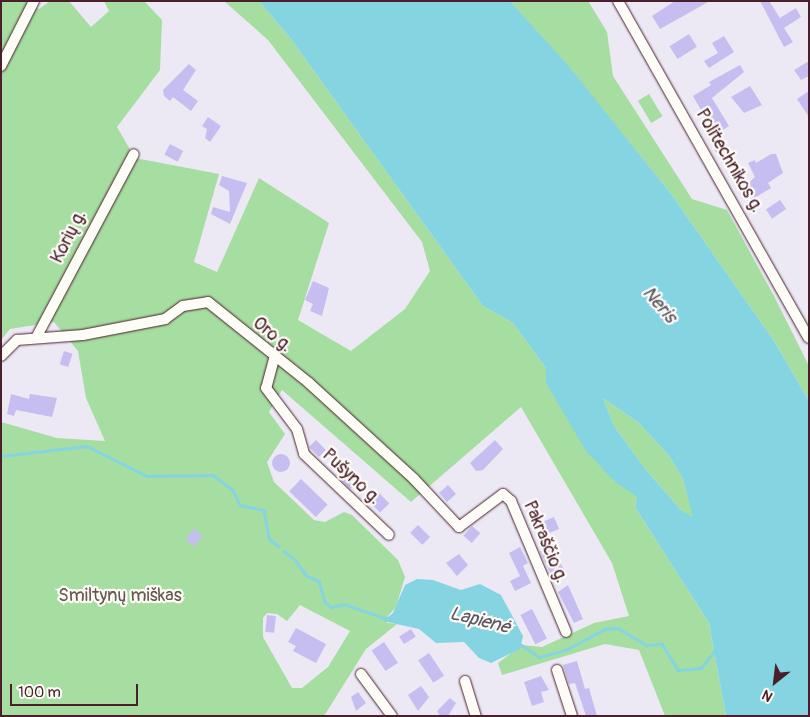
<!DOCTYPE html>
<html>
<head>
<meta charset="utf-8">
<style>
  body { margin:0 }
  #map { position:relative; width:810px; height:717px; overflow:hidden; background:#ece9f5; font-family:Pangolin,sans-serif }
  div>[style] { position:absolute }
  .green>* { inset:0; background:#a6dda1; transform-origin:0 0 }
  .water>* { inset:0; background:#85d4e2 }
  .stream>* { height:2.5px; margin:-1.25px; padding:0 1.25px; transform-origin:1.25px; border-radius:1.25px; background:#85d4e2 }
  .building>* { inset:0; background:#c6bef0; transform-origin:0 0 }
  .round { border-radius:50% }
  .roads { filter:drop-shadow(0 0 1px #4a1f2b) drop-shadow(0 0 1px #4a1f2b) }
  .minor>* { height:10px; margin:-5px; padding:0 5px; transform-origin:5px; border-radius:5px; background:#fdfcf7 }
  span { translate:-50% -50%; white-space:nowrap; text-align:center; line-height:1.15; -webkit-text-stroke:4.5px #fdfcf7; paint-order:stroke }
  .street-label { font-size:18px; color:#4a1f2b }
  .park-label { font-size:18px; color:#66584e }
  .water-label { font-size:19px; color:#5c5562; font-style:italic }
  .frame { position:absolute; inset:0; border:2px solid #4a1f2b; pointer-events:none }
  .north { position:absolute; left:750px; top:657px; width:50px; height:50px; -webkit-text-stroke:4px #fdfcf7; paint-order:stroke; rotate:209deg; font-size:14px; font-weight:700; line-height:20px; text-align:center; color:#4a1f2b }
  .north::after { content:''; display:block; margin:auto; width:18px; height:22px; background:#4a1f2b; clip-path:polygon(50% 0,100% 100%,50% 72%,0 100%) }
  .scale { position:absolute; left:10px; top:684px; width:128px; height:22px; box-sizing:border-box; border:2px solid #4a1f2b; border-top:0; padding-left:6px; font-size:15px; line-height:18px; white-space:nowrap; color:#4a1f2b; -webkit-text-stroke:4px #fdfcf7; paint-order:stroke }
</style>
</head>
<body>
<div id="map">
  <div class="green">
    <div style="clip-path:polygon(evenodd,1px 1px,26px 1px,39px 9px,50px 1px,69px 1px,91px 27px,109px 11px,104px 1px,144px 1px,162px 20px,160px 70px,117px 127px,135px 158px,219px 174px,194px 262px,217px 272px,259px 178px,329px 223px,298px 320px,351px 351px,405px 309px,430px 271px,422px 242px,268px 40px,224px 1px,259px 1px,291px 39px,483px 306px,513px 323px,546px 368px,546px 383px,614px 481px,632px 490px,637px 497px,635px 507px,709px 623px,726px 716px,665px 716px,639px 650px,605px 644px,502px 675px,498px 663px,522px 645px,542px 647px,594px 623px,629px 616px,612px 563px,521px 407px,411px 502px,282px 390px,269px 412px,285px 434px,267px 462px,274px 482px,314px 520px,325px 522px,344px 512px,352px 515px,398px 560px,405px 577px,396px 607px,388px 616px,387px 623px,397px 624px,366px 649px,324px 716px,1px 716px,1px 422px,57px 438px,105px 441px,86px 398px,78px 351px,54px 322px,10px 329px,1px 340px,1px 1px,300px 605px,350px 631px,328px 667px,302px 688px,292px 688px,263px 637px,263px 618px,267px 613px,277px 614px,287px 621px,300px 605px)"></div>
    <div style="clip-path:polygon(510px 1px,588px 1px,590px 4px,607px 32px,613px 76px,692px 199px,727px 210px,774px 296px,809px 366px,809px 401px,774px 341px,671px 194px,567px 65px)"></div>
    <div style="left:649px;top:94px;width:26px;height:13px;rotate:59deg"></div>
    <div style="clip-path:polygon(603px 398px,639px 423px,670px 457px,683px 479px,694px 518px,681px 510px,646px 470px,614px 426px)"></div>
  </div>
  <div class="water">
    <div style="clip-path:polygon(evenodd,259px 1px,510px 1px,567px 64px,671px 194px,774px 341px,809px 401px,809px 716px,726px 716px,709px 623px,635px 507px,637px 497px,614px 481px,586px 451px,546px 383px,546px 368px,513px 323px,483px 306px,291px 39px,259px 1px,603px 398px,639px 423px,670px 457px,683px 479px,693px 517px,681px 510px,646px 470px,614px 426px,603px 398px)"></div>
    <div style="clip-path:polygon(417px 579px,433px 580px,461px 590px,480px 584px,501px 595px,523px 636px,520px 649px,491px 663px,479px 658px,464px 642px,436px 643px,419px 629px,383px 621px,393px 613px,405px 585px)"></div>
  </div>
  <div class="stream">
    <div style="left:1px;top:456px;width:87px;rotate:-6.6deg"></div>
    <div style="left:87px;top:446px;width:67px;rotate:26.6deg"></div>
    <div style="left:147px;top:476px;width:66px;rotate:-0.9deg"></div>
    <div style="left:213px;top:475px;width:25px;rotate:37deg"></div>
    <div style="left:233px;top:490px;width:17px;rotate:65deg"></div>
    <div style="left:240px;top:505px;width:25px;rotate:12deg"></div>
    <div style="left:264px;top:510px;width:28px;rotate:80deg"></div>
    <div style="left:269px;top:538px;width:13px;rotate:42deg"></div>
    <div style="left:284px;top:551px;width:11px;rotate:38deg"></div>
    <div style="left:295px;top:560px;width:20px;rotate:53deg"></div>
    <div style="left:307px;top:576px;width:13px;rotate:23deg"></div>
    <div style="left:319px;top:581px;width:22px;rotate:74deg"></div>
    <div style="left:325px;top:602px;width:8px;rotate:40deg"></div>
    <div style="left:331px;top:607px;width:13px;rotate:-13deg"></div>
    <div style="left:344px;top:604px;width:43px;rotate:18.9deg"></div>
    <div style="left:520px;top:644px;width:23px;rotate:34deg"></div>
    <div style="left:539px;top:657px;width:28px;rotate:-15deg"></div>
    <div style="left:566px;top:650px;width:44px;rotate:-28.3deg"></div>
    <div style="left:605px;top:629px;width:13px;rotate:-4deg"></div>
    <div style="left:618px;top:628px;width:33px;rotate:31deg"></div>
    <div style="left:646px;top:645px;width:16px;rotate:-4deg"></div>
    <div style="left:662px;top:644px;width:31px;rotate:58deg"></div>
    <div style="left:678px;top:670px;width:23px;rotate:-5deg"></div>
    <div style="left:701px;top:668px;width:22px;rotate:-51deg"></div>
  </div>
  <div class="building">
    <div style="clip-path:polygon(675px 1px,710px 1px,660px 29px,652px 16px)"></div>
    <div style="clip-path:polygon(760px 1px,769px 1px,780px 18px,796px 8px,801px 17px,784px 28px,793px 42px,784px 47px)"></div>
    <div style="left:689px;top:34px;width:15px;height:23px;rotate:58deg"></div>
    <div style="clip-path:polygon(724px 36px,734px 52px,709px 68px,704px 61px,718px 53px,712px 43px)"></div>
    <div style="clip-path:polygon(809px 61px,809px 76px,801px 80px,794px 70px)"></div>
    <div style="clip-path:polygon(189px 64px,196px 70px,183px 90px,198px 101px,191px 111px,173px 97px,170px 101px,164px 96px,163px 90px)"></div>
    <div style="clip-path:polygon(740px 65px,744px 72px,712px 98px,729px 126px,715px 135px,693px 96px,711px 85px,709px 82px)"></div>
    <div style="clip-path:polygon(750px 86px,762px 105px,744px 113px,731px 97px)"></div>
    <div style="clip-path:polygon(809px 91px,809px 117px,797px 99px)"></div>
    <div style="clip-path:polygon(208px 117px,221px 126px,210px 142px,205px 138px,207px 129px,202px 126px)"></div>
    <div style="left:723px;top:138px;width:10px;height:13px;rotate:61deg"></div>
    <div style="left:170px;top:144px;width:15px;height:12px;rotate:28deg"></div>
    <div style="clip-path:polygon(771px 154px,776px 154px,783px 173px,768px 183px,771px 188px,751px 200px,743px 188px,755px 177px,748px 163px,755px 160px,756px 163px)"></div>
    <div style="clip-path:polygon(222px 176px,247px 183px,230px 224px,211px 214px,213px 207px,230px 212px,229px 191px,219px 185px)"></div>
    <div style="left:780px;top:200px;width:11px;height:17px;rotate:56deg"></div>
    <div style="clip-path:polygon(313px 281px,329px 288px,322px 316px,310px 311px,313px 304px,305px 300px)"></div>
    <div style="left:64px;top:351px;width:9px;height:14px;rotate:18deg"></div>
    <div style="clip-path:polygon(11px 394px,29px 399px,30px 394px,57px 398px,52px 417px,16px 410px,14px 416px,7px 414px)"></div>
    <div style="left:316px;top:440px;width:14px;height:10px;rotate:45deg"></div>
    <div style="clip-path:polygon(495px 440px,503px 449px,483px 470px,476px 471px,470px 463px)"></div>
    <div class="round" style="left:272px;top:454px;width:18px;height:18px"></div>
    <div style="left:348px;top:467px;width:17px;height:14px;rotate:45deg"></div>
    <div style="left:301px;top:479px;width:37px;height:17px;rotate:44deg"></div>
    <div style="left:448px;top:485px;width:12px;height:12px;rotate:48deg"></div>
    <div style="left:378px;top:492px;width:16px;height:13px;rotate:45deg"></div>
    <div style="left:554px;top:517px;width:13px;height:17px;rotate:67deg"></div>
    <div style="left:418px;top:525px;width:17px;height:11px;rotate:45deg"></div>
    <div style="left:472px;top:526px;width:11px;height:13px;rotate:41deg"></div>
    <div style="left:194px;top:529px;width:11px;height:14px;rotate:38deg"></div>
    <div style="clip-path:polygon(549px 546px,566px 572px,553px 579px,540px 551px)"></div>
    <div style="clip-path:polygon(520px 547px,528px 563px,523px 566px,531px 583px,515px 591px,510px 581px,520px 576px,509px 553px)"></div>
    <div style="clip-path:polygon(459px 554px,468px 565px,457px 576px,446px 563px)"></div>
    <div style="clip-path:polygon(568px 585px,583px 619px,574px 623px,558px 592px)"></div>
    <div style="left:532px;top:609px;width:33px;height:13px;rotate:63deg"></div>
    <div style="left:267px;top:615px;width:9px;height:17px;rotate:6deg"></div>
    <div style="clip-path:polygon(296px 628px,326px 644px,316px 663px,293px 651px,296px 646px,288px 642px)"></div>
    <div style="left:411px;top:629px;width:9px;height:14px;rotate:58deg"></div>
    <div style="left:384px;top:642px;width:25px;height:15px;rotate:56deg"></div>
    <div style="left:429px;top:653px;width:27px;height:13px;rotate:56deg"></div>
    <div style="clip-path:polygon(577px 661px,585px 689px,589px 688px,597px 716px,586px 716px,575px 683px,569px 684px,563px 665px)"></div>
    <div style="clip-path:polygon(541px 676px,549px 690px,541px 692px,544px 702px,532px 706px,524px 682px)"></div>
    <div style="clip-path:polygon(421px 686px,429px 697px,418px 711px,408px 695px)"></div>
    <div style="clip-path:polygon(358px 692px,366px 703px,356px 711px,351px 697px)"></div>
    <div style="clip-path:polygon(450px 698px,456px 703px,448px 716px,440px 716px,437px 711px)"></div>
  </div>
  <div class="roads">
    <div class="minor">
      <div style="left:618px;top:1px;width:387px;rotate:60.5deg"></div>
      <div style="left:1px;top:66px;width:73px;rotate:-63.1deg"></div>
      <div style="left:36px;top:338px;width:208px;rotate:-62deg"></div>
      <div style="left:1px;top:356px;width:23px;rotate:-45deg"></div>
      <div style="left:17px;top:340px;width:66px;rotate:-4.3deg"></div>
      <div style="left:83px;top:335px;width:84px;rotate:-11deg"></div>
      <div style="left:165px;top:319px;width:22px;rotate:-36deg"></div>
      <div style="left:183px;top:306px;width:25px;rotate:-9deg"></div>
      <div style="left:208px;top:302px;width:129px;rotate:38.7deg"></div>
      <div style="left:309px;top:383px;width:142px;rotate:42.4deg"></div>
      <div style="left:414px;top:479px;width:66px;rotate:46.8deg"></div>
      <div style="left:459px;top:527px;width:55px;rotate:-36.9deg"></div>
      <div style="left:503px;top:494px;width:11px;rotate:41deg"></div>
      <div style="left:511px;top:501px;width:142px;rotate:67.2deg"></div>
      <div style="left:274px;top:359px;width:30px;rotate:105deg"></div>
      <div style="left:266px;top:388px;width:51px;rotate:52.9deg"></div>
      <div style="left:297px;top:429px;width:26px;rotate:74deg"></div>
      <div style="left:304px;top:454px;width:117px;rotate:43.6deg"></div>
      <div style="left:557px;top:670px;width:48px;rotate:71.9deg"></div>
      <div style="left:361px;top:674px;width:52px;rotate:53.6deg"></div>
      <div style="left:465px;top:681px;width:37px;rotate:73deg"></div>
    </div>
  </div>
  <div class="street-label">
    <span style="left:729px;top:161px;rotate:60deg">Politechnikos g.</span>
    <span style="left:69px;top:237px;rotate:-63deg">Korių g.</span>
    <span style="left:272px;top:335px;rotate:39deg">Oro g.</span>
    <span style="left:351px;top:477px;rotate:43deg">Pušyno g.</span>
    <span style="left:545px;top:542px;rotate:67deg">Pakraščio g.</span>
  </div>
  <div class="park-label">
    <span style="left:120px;top:596px">Smiltynų miškas</span>
  </div>
  <div class="water-label">
    <span style="left:659px;top:305px;rotate:49deg">Neris</span>
    <span style="left:480px;top:621px;rotate:14deg">Lapienė</span>
  </div>
  <div class="frame"></div>
  <div class="north">N</div>
  <div class="scale">100 m</div>
</div>
</body>
</html>
